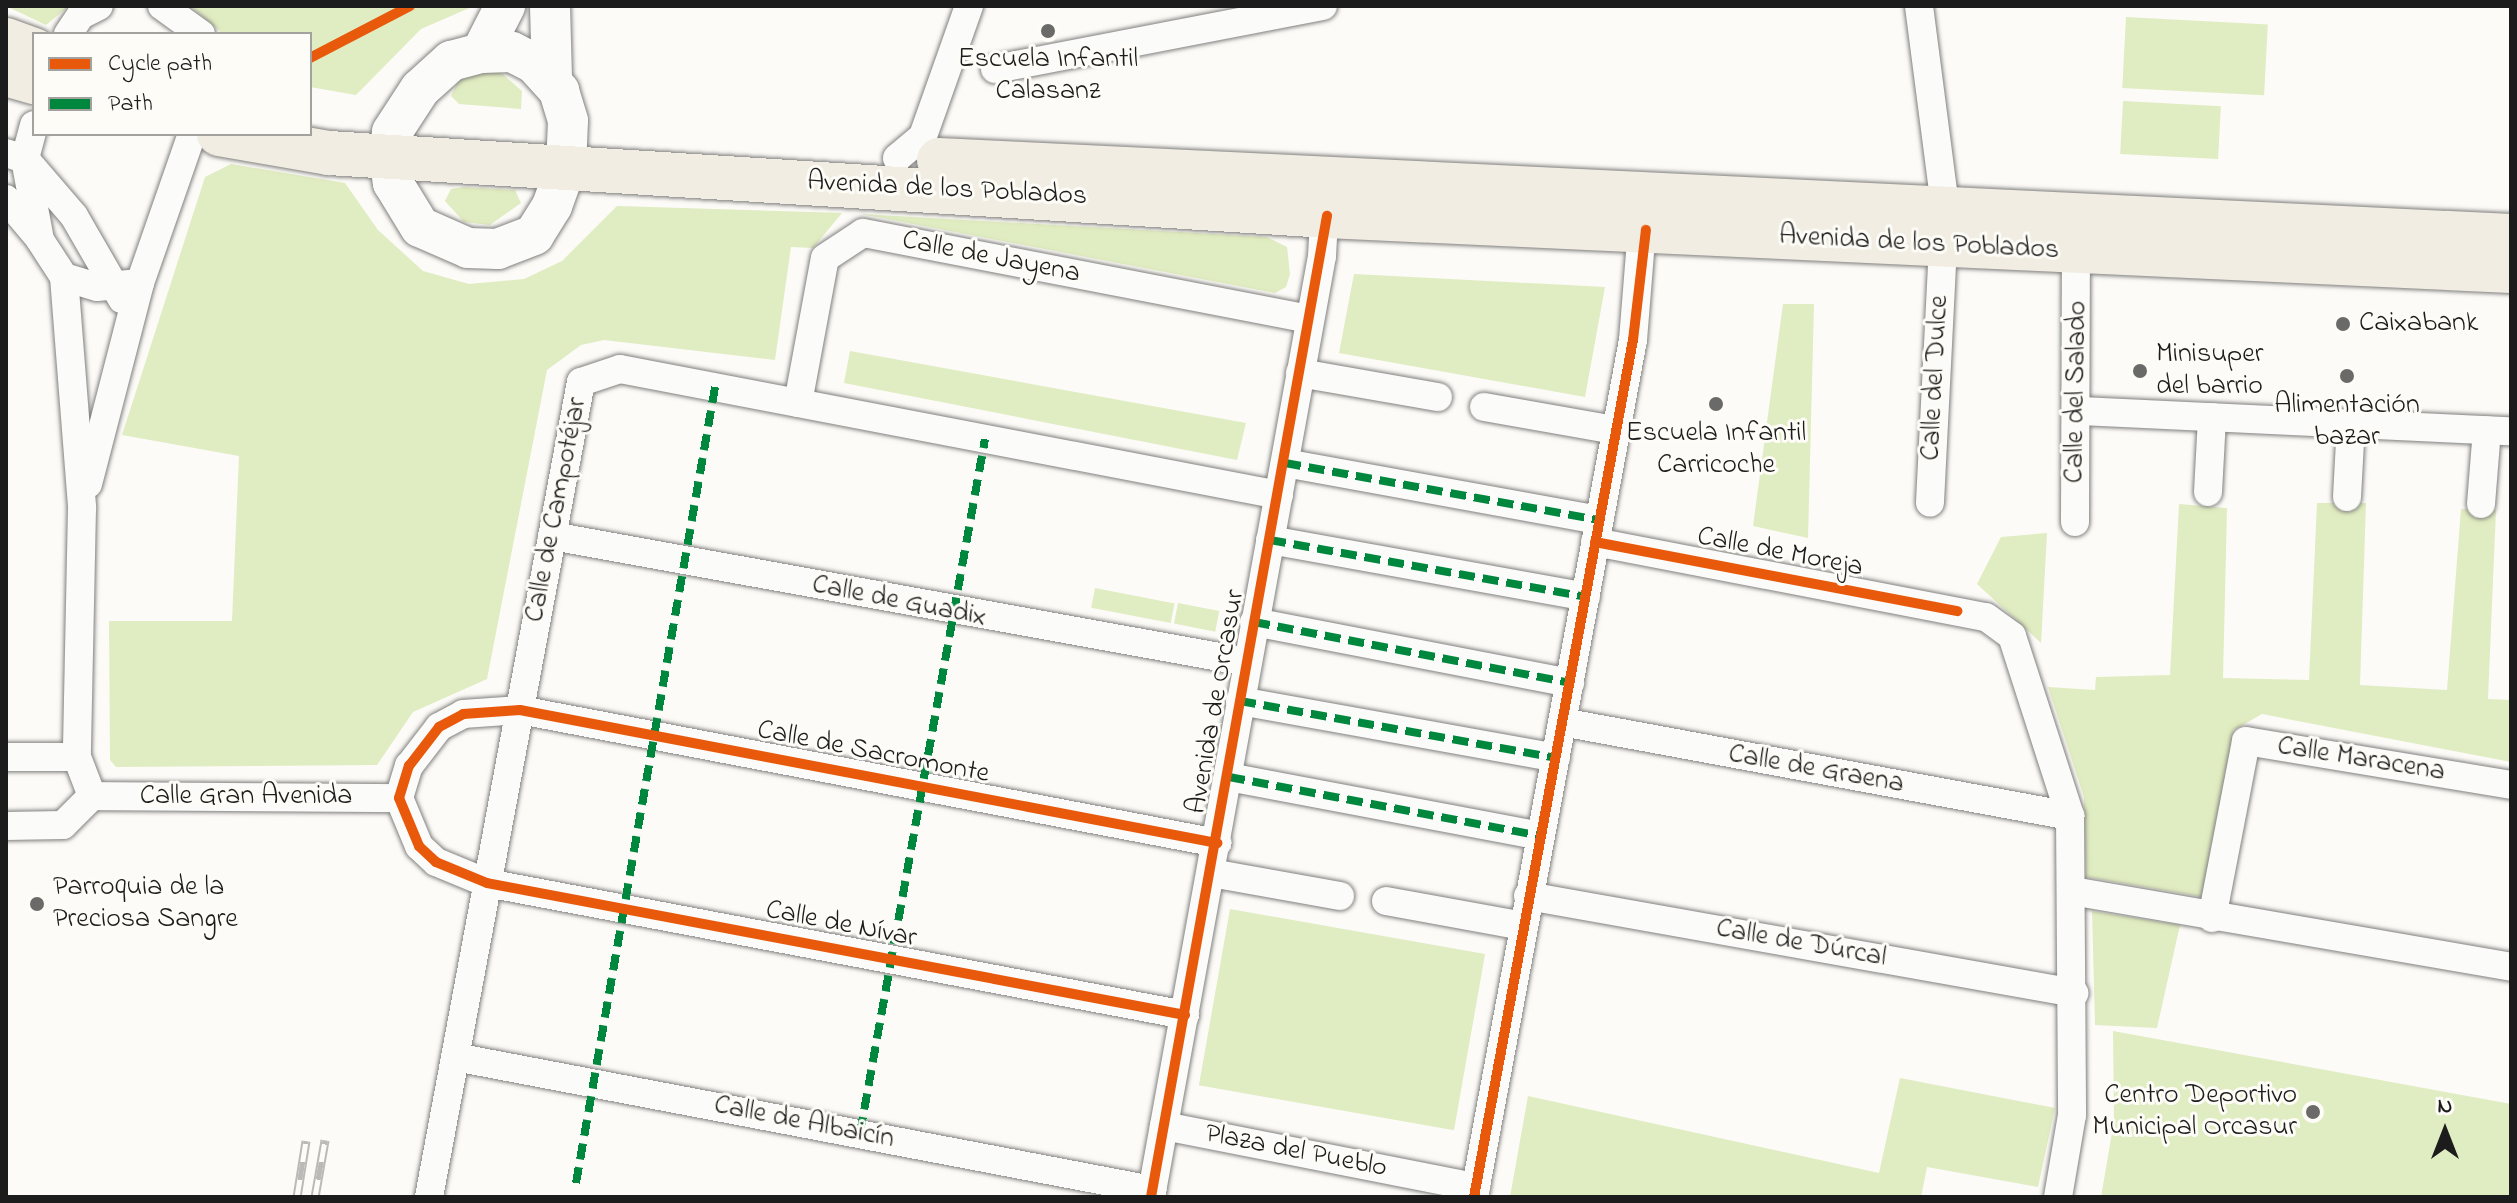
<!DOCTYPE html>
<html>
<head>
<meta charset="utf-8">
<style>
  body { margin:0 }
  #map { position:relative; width:2517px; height:1203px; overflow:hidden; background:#fcfbf8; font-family:"Indie Flower",sans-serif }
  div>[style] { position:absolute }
  .green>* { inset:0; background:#e0ecc1; transform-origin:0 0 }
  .roads { filter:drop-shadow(0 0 2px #81807f) drop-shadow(0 0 2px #81807f) }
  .street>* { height:28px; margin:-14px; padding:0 14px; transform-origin:14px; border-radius:14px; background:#fbfbf9 }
  .secondary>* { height:40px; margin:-20px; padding:0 20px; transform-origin:20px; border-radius:20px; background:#fbfbf9 }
  .primary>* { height:44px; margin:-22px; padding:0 22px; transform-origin:22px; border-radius:22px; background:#f1ede3 }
  .rail>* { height:9px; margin-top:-4.5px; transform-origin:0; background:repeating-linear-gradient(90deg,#fdfcf7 0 18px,#bbbab8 0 36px); box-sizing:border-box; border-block:2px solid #bbbab8 }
  .quiet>* { height:8px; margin-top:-4px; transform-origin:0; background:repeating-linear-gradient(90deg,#00873e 0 16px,transparent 0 24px) }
  .cycleway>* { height:10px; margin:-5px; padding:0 5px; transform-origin:5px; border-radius:5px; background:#e8590c }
  .dots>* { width:22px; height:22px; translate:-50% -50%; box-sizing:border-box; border:4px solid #fdfcf7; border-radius:50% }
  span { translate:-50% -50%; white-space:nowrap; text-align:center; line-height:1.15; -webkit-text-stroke:6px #fdfcf7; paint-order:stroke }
  .poi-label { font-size:28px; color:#1c1c1c }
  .left { translate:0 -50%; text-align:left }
  .right { translate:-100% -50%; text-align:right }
  .street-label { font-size:28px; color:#1c1c1c }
  .frame { position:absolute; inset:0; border:8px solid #1c1c1c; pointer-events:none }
  .legend { position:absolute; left:32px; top:32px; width:280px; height:104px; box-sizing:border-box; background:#fdfcf7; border:2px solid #a3a29f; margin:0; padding:10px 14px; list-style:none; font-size:24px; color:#1c1c1c }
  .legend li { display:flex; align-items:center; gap:16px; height:40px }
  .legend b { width:40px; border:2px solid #a3a29f }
  .north { position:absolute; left:2405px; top:1091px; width:80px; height:80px; -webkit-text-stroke:6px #fdfcf7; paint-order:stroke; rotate:0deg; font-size:22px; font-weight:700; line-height:32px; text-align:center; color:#1c1c1c }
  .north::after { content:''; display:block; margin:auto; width:28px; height:36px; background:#1c1c1c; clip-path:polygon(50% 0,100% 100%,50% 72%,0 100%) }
</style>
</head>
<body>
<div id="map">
  <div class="green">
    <div style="clip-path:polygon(6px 6px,69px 6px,46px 25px)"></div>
    <div style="clip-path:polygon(190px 6px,474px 6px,421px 29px,356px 95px,310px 87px,310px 34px,223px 34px)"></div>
    <div style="left:2126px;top:17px;width:142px;height:71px;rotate:3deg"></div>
    <div style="clip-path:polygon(499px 71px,522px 91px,521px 109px,459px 104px,451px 96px,462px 74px)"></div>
    <div style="left:2123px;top:101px;width:98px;height:53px;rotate:3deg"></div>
    <div style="clip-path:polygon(231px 164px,345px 183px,378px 230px,423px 271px,469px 284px,524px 279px,562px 261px,617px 206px,842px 213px,813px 248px,791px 247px,775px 360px,604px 340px,581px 345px,547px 370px,487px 679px,413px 712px,377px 765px,116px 767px,110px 760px,109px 621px,232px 621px,239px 456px,122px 435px,205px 177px)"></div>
    <div style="clip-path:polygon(463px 187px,515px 190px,521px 203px,490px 225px,464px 222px,445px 201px,451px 189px)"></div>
    <div style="clip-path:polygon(861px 214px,1267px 237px,1287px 247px,1290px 274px,1286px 287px,1275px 293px)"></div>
    <div style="clip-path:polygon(1354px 274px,1605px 287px,1585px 397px,1339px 353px)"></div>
    <div style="clip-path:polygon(1783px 304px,1814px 304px,1808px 538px,1753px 526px)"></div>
    <div style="clip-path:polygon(850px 351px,1246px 423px,1237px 460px,844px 383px)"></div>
    <div style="clip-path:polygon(2317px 503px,2366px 503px,2360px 685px,2447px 690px,2461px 509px,2496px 510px,2488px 699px,2511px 700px,2511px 762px,2262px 714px,2234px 730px,2202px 897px,2086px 877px,2084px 797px,2048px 687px,2095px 690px,2096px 677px,2170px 675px,2179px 504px,2227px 508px,2223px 678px,2309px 680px)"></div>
    <div style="clip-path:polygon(2047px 533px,2041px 643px,1977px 584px,2001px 537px)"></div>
    <div style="left:1095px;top:588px;width:81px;height:20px;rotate:11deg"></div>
    <div style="left:1178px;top:603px;width:42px;height:21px;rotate:11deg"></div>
    <div style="left:1230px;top:909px;width:259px;height:179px;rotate:10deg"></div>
    <div style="clip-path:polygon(2092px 911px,2180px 925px,2157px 1028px,2095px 1025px)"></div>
    <div style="clip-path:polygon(2113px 1031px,2511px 1104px,2511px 1197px,2101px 1197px,2114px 1121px)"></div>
    <div style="clip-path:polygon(1900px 1078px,2055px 1108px,2038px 1187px,1927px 1167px,1921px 1197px,1510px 1197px,1528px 1096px,1879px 1173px)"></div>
  </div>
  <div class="roads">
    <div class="street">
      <div style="left:162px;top:6px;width:48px;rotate:35.7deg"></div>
      <div style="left:1919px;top:6px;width:202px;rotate:82.6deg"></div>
      <div style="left:1945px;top:206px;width:297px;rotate:92.9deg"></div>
      <div style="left:68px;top:34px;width:23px;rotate:-56deg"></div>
      <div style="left:81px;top:15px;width:20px;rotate:-27deg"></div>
      <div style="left:995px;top:69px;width:334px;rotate:-10.9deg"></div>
      <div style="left:34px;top:125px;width:35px;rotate:105deg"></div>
      <div style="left:25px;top:159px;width:82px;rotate:79.5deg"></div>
      <div style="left:40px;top:240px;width:44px;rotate:57deg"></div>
      <div style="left:64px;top:277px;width:34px;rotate:17deg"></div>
      <div style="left:97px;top:287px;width:43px;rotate:-5.3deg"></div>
      <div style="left:6px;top:153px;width:20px;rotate:18deg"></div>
      <div style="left:25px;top:159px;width:75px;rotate:49.3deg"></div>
      <div style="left:74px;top:216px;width:96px;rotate:60deg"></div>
      <div style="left:897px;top:158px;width:34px;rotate:-40deg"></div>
      <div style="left:923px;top:136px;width:138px;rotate:-70.5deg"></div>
      <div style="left:6px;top:199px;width:51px;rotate:49.8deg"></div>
      <div style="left:64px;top:277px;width:232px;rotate:85.5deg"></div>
      <div style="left:82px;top:508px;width:249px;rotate:91.2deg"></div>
      <div style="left:77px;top:757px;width:42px;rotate:69deg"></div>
      <div style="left:1300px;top:373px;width:140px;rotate:9.9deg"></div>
      <div style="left:798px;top:403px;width:147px;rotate:-79.5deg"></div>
      <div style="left:825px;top:258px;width:45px;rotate:-33.3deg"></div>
      <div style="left:863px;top:233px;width:455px;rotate:10.9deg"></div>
      <div style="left:1484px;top:407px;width:133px;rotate:10deg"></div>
      <div style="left:2079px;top:411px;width:432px;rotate:2.7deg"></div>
      <div style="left:1285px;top:463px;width:318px;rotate:10.3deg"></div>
      <div style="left:88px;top:484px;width:208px;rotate:-75.5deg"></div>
      <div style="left:140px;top:283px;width:158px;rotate:-70.8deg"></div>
      <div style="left:2208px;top:492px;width:75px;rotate:-86.9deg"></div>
      <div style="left:2347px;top:497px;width:74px;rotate:-86.9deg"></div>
      <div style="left:2481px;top:504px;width:74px;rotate:-85.4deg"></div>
      <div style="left:2075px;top:522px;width:287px;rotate:-89.8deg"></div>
      <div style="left:552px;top:536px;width:706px;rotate:10.28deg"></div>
      <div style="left:1270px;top:540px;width:321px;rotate:10.2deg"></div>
      <div style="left:1595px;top:542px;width:398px;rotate:10.9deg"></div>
      <div style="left:1986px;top:617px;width:32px;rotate:36deg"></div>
      <div style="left:2012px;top:636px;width:189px;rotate:72.1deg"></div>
      <div style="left:2070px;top:816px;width:299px;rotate:89.6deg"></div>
      <div style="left:2072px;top:1115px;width:83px;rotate:99.7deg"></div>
      <div style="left:1254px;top:622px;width:322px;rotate:10.9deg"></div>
      <div style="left:1240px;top:701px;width:321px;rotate:10.2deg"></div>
      <div style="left:1562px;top:722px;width:517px;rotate:10.48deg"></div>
      <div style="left:6px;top:757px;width:71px"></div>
      <div style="left:1229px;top:777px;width:317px;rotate:10.7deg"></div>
      <div style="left:6px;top:826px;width:57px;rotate:-1deg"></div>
      <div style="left:63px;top:825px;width:41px;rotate:-45deg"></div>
      <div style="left:92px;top:796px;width:307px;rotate:0.4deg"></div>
      <div style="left:1211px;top:873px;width:131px;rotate:10.1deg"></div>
      <div style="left:2072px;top:891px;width:446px;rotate:9.8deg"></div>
      <div style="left:1528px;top:896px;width:555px;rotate:10.07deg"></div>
      <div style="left:1386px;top:901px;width:139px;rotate:10.3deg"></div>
      <div style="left:2212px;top:918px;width:180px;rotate:-79.1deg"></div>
      <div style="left:2246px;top:741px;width:269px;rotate:9.4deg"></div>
      <div style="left:1185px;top:1015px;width:710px;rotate:-169.29deg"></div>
      <div style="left:487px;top:883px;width:55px;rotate:-157.6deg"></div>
      <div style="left:436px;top:862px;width:23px;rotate:-137deg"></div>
      <div style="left:419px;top:846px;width:52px;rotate:-112.6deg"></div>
      <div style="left:399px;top:798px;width:34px;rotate:-73deg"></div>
      <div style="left:409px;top:766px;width:49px;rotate:-52.4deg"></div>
      <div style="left:439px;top:727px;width:27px;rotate:-28deg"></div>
      <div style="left:463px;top:714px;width:57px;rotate:-4deg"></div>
      <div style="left:520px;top:710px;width:710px;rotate:10.8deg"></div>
      <div style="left:455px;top:1057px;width:710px;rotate:10.8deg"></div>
      <div style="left:1164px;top:1126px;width:318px;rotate:11.1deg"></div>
      <div style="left:429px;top:1197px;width:829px;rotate:-79.44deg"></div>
      <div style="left:581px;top:382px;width:41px;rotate:-18.4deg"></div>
      <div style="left:620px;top:369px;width:671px;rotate:10.82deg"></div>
      <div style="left:1151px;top:1197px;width:956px;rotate:-79.7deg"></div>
      <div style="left:1322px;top:256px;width:54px;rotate:-86.8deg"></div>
      <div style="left:1474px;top:1197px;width:872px;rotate:-79.49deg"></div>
      <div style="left:1633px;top:340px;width:124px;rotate:-85.4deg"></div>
    </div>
    <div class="secondary">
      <div style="left:550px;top:6px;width:73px;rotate:88.4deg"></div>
      <div style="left:481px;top:53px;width:31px;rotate:-2deg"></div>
      <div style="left:512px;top:52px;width:25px;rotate:27deg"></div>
      <div style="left:534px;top:63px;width:38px;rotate:48deg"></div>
      <div style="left:559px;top:91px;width:31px;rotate:73deg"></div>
      <div style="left:568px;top:121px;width:46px;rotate:92.5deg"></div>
      <div style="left:566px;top:167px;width:41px;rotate:109.7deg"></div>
      <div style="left:552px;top:206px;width:34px;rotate:122deg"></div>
      <div style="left:534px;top:235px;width:39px;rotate:159deg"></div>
      <div style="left:498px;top:249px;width:30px;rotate:-178deg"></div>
      <div style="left:468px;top:248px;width:52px;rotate:-156.4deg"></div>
      <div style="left:420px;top:227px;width:52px;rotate:-121.5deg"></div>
      <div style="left:393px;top:183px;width:26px;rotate:-99deg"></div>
      <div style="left:389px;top:157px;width:25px;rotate:-83deg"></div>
      <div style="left:392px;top:132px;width:51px;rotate:-56.9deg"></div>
      <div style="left:420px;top:89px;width:42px;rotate:-42.1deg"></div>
      <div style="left:451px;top:61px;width:31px;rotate:-15deg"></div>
      <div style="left:481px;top:53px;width:53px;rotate:-62.9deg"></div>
    </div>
    <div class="primary">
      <div style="left:6px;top:40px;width:30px;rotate:20deg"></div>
      <div style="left:6px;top:74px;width:29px;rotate:16deg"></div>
      <div style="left:219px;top:134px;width:112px;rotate:9.8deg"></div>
      <div style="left:329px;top:153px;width:1000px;rotate:3.61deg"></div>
      <div style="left:1327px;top:216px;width:1185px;rotate:2.66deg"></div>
      <div style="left:939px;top:160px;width:1574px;rotate:2.77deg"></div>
    </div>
  </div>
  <div class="rail">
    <div style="left:297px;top:1197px;width:57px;rotate:-80.9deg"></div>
    <div style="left:315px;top:1197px;width:58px;rotate:-80deg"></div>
  </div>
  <div class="quiet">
    <div style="left:1285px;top:463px;width:318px;rotate:10.3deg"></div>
    <div style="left:1270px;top:540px;width:321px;rotate:10.2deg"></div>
    <div style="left:1254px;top:622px;width:322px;rotate:10.9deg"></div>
    <div style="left:1240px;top:701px;width:321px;rotate:10.2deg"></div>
    <div style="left:1229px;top:777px;width:317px;rotate:10.7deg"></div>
    <div style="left:860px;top:1133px;width:705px;rotate:-79.79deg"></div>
    <div style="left:576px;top:1183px;width:808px;rotate:-80.09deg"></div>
  </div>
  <div class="cycleway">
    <div style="left:310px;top:58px;width:113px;rotate:-27.5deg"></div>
    <div style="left:1595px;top:542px;width:369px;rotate:10.8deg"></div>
    <div style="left:1185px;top:1015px;width:710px;rotate:-169.29deg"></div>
    <div style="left:487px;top:883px;width:55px;rotate:-157.6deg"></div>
    <div style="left:436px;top:862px;width:23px;rotate:-137deg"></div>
    <div style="left:419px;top:846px;width:52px;rotate:-112.6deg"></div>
    <div style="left:399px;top:798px;width:34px;rotate:-73deg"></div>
    <div style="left:409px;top:766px;width:49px;rotate:-52.4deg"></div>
    <div style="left:439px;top:727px;width:27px;rotate:-28deg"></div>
    <div style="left:463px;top:714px;width:57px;rotate:-4deg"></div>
    <div style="left:520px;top:710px;width:710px;rotate:10.8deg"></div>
    <div style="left:1151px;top:1197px;width:997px;rotate:-79.83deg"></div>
    <div style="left:1474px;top:1197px;width:872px;rotate:-79.49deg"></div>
    <div style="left:1633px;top:340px;width:111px;rotate:-83.3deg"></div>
  </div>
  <div class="dots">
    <div style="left:1048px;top:31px;background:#6a6a69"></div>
    <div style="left:2343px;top:324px;background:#6a6a69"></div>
    <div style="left:2140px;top:371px;background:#6a6a69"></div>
    <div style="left:2347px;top:376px;background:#6a6a69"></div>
    <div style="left:1716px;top:404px;background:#6a6a69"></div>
    <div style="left:37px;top:904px;background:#6a6a69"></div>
    <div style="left:2313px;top:1112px;background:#6a6a69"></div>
  </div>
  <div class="poi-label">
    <span style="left:1048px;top:76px">Escuela Infantil<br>Calasanz</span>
    <span class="left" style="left:2359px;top:324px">Caixabank</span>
    <span class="left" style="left:2156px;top:371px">Minisuper<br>del barrio</span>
    <span style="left:2347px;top:422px">Alimentación<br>bazar</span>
    <span style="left:1716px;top:450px">Escuela Infantil<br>Carricoche</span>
    <span class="left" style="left:53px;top:904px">Parroquia de la<br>Preciosa Sangre</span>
    <span class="right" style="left:2297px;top:1112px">Centro Deportivo<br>Municipal Orcasur</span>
  </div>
  <div class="street-label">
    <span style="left:947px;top:190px;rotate:3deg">Avenida de los Poblados</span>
    <span style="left:1919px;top:244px;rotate:3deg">Avenida de los Poblados</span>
    <span style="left:991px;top:258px;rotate:11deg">Calle de Jayena</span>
    <span style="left:1936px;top:378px;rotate:-87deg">Calle del Dulce</span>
    <span style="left:2077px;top:392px;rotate:-89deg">Calle del Salado</span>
    <span style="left:557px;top:510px;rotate:-79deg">Calle de Campotéjar</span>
    <span style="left:1780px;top:553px;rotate:11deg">Calle de Moreja</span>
    <span style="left:899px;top:602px;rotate:11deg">Calle de Guadix</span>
    <span style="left:1217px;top:702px;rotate:-80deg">Avenida de Orcasur</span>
    <span style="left:873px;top:753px;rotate:11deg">Calle de Sacromonte</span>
    <span style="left:2361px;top:760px;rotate:9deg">Calle Maracena</span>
    <span style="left:1816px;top:770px;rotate:10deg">Calle de Graena</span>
    <span style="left:246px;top:797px">Calle Gran Avenida</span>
    <span style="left:841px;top:925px;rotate:11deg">Calle de Nívar</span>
    <span style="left:1801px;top:944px;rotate:10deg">Calle de Dúrcal</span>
    <span style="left:804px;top:1123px;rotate:11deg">Calle de Albaicín</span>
    <span style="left:1296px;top:1152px;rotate:11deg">Plaza del Pueblo</span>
  </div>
  <div class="frame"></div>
  <ul class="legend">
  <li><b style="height:10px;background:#e8590c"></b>Cycle path</li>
  <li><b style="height:10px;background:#00873e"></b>Path</li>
  </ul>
  <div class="north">N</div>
</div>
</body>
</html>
